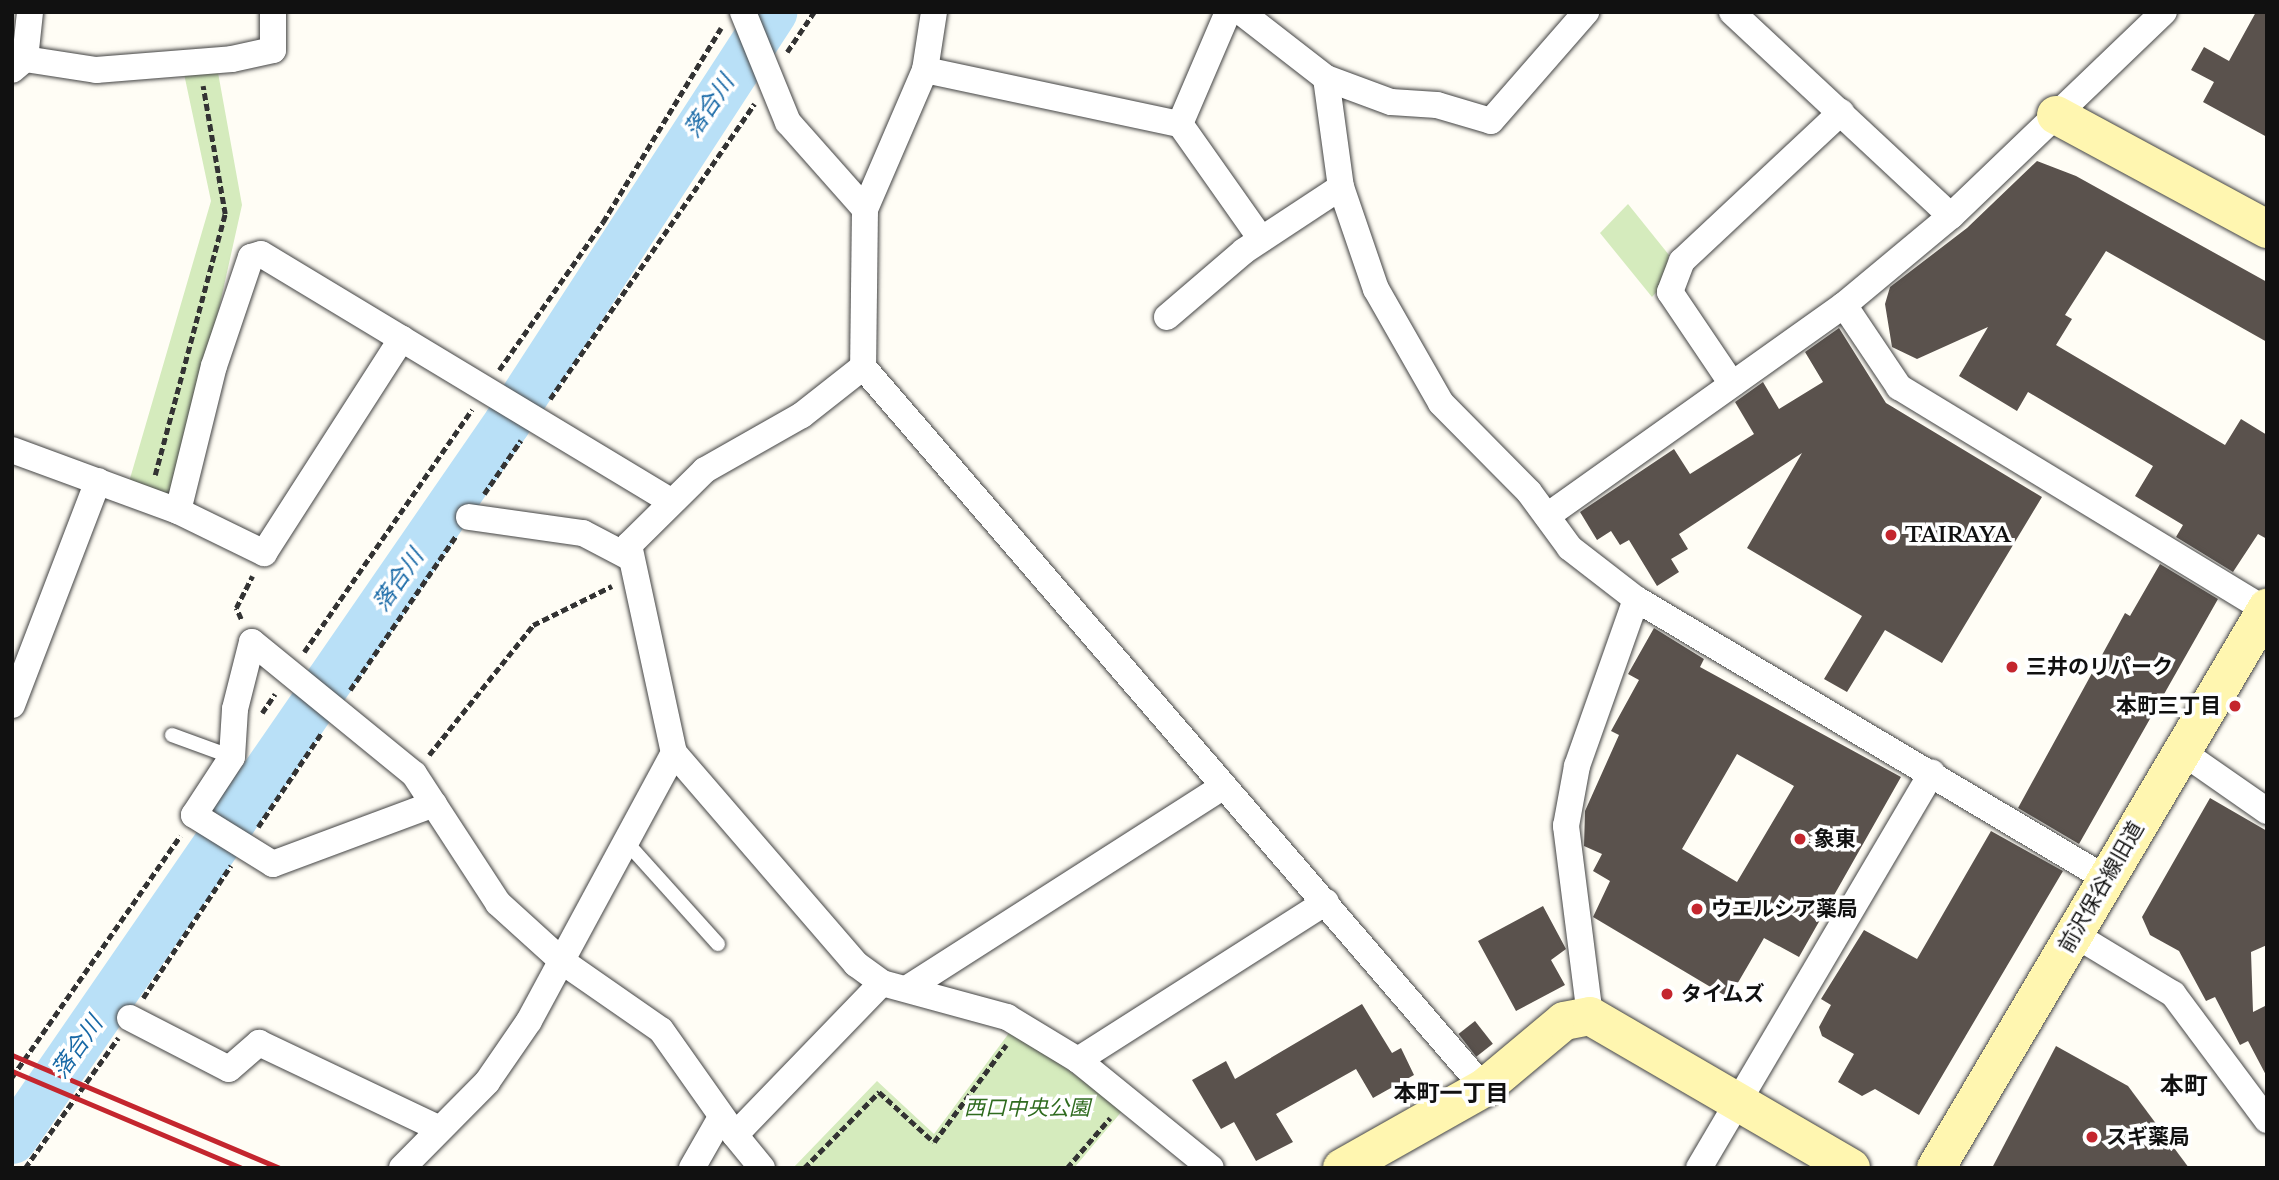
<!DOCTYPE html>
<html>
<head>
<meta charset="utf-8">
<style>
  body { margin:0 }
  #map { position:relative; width:2279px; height:1180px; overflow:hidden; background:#fffdf5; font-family:"Libre Baskerville","Noto Sans JP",serif }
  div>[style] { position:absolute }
  .green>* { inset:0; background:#d5ebbd }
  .river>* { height:47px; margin:-23.5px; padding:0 23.5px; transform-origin:23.5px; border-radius:23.5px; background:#b9e0f7 }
  .building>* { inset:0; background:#5a524d; transform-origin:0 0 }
  .path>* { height:4.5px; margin-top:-2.25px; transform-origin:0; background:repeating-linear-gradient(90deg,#333 0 7px,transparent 0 10.5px) }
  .roads { filter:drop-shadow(0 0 2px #444) drop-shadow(0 0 2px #444) }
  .lane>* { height:14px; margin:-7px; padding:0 7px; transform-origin:7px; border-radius:7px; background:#fff }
  .street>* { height:26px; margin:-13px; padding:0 13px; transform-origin:13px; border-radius:13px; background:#fff }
  .secondary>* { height:38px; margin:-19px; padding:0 19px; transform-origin:19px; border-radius:19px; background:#fff6b0 }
  .rail>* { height:5px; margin:-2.5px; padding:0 2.5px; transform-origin:2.5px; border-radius:2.5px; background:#c4262e }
  .dots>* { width:19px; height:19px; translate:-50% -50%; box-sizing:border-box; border:4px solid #fff; border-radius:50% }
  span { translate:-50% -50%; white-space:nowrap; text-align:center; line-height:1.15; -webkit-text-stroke:7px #fff; paint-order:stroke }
  .poi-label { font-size:21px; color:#111; font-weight:700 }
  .left { translate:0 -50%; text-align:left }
  .right { translate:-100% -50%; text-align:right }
  .street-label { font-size:21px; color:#111 }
  .park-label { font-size:21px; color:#2f6b1f; font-style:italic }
  .water-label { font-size:23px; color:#1768a6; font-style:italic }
  .neighbourhood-label { font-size:23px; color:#111; font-weight:700 }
  .quarter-label { font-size:24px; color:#111; font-weight:700 }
  .frame { position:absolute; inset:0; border:14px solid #111; pointer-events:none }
</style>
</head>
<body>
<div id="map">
  <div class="green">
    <div style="clip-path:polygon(217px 67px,242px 205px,177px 497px,129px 482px,211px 201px,183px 69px)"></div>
    <div style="clip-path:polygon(1628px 204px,1669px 255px,1661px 287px,1652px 297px,1600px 233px)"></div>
    <div style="clip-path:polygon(1012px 1029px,1123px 1110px,1074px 1168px,793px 1168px,877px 1081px,934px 1134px)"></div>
  </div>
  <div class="river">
    <div style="left:12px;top:1140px;width:872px;rotate:-55.42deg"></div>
    <div style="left:507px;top:422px;width:489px;rotate:-57deg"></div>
  </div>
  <div class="building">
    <div style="clip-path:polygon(2256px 12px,2267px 12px,2267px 137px,2203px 102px,2214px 82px,2191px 70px,2204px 47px,2229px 61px)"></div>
    <div style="clip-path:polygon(2037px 161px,2076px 176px,2267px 282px,2267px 342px,2106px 251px,2065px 315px,2072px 319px,2056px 345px,2225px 445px,2241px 419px,2267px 435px,2267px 539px,2258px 534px,2233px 572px,2176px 537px,2183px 525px,2135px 496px,2153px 466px,2028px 392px,2017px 411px,1959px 376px,1988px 327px,1917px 359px,1892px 347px,1885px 304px,1890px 287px,1967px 228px)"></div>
    <div style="clip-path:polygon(1839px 328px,1886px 403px,2042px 497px,1942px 663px,1885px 630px,1847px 692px,1824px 679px,1862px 616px,1747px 548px,1802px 453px,1679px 534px,1688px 549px,1671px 559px,1679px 572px,1657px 586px,1629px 540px,1620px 545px,1611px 531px,1597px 540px,1580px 512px,1674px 449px,1690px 474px,1754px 434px,1735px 402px,1763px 382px,1779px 409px,1823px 382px,1805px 352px)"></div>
    <div style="clip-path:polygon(2160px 564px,2218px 599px,2079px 844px,2018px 808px,2125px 613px,2130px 616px)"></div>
    <div style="clip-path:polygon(evenodd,1654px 628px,1704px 659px,1700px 667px,1901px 777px,1799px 957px,1764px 938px,1729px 998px,1593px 917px,1610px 881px,1593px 871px,1602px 854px,1584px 846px,1585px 811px,1619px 735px,1611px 731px,1639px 680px,1628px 674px,1654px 628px,1737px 754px,1794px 786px,1737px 882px,1682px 849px,1737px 754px)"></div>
    <div style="clip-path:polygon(2210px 798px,2267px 831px,2267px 945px,2251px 952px,2253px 1012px,2267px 1005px,2267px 1077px,2248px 1041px,2240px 1045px,2215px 997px,2206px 1001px,2179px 951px,2150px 935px,2142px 917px)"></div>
    <div style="clip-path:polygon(1991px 831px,2063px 871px,1919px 1115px,1875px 1089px,1862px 1096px,1838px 1082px,1854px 1054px,1822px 1036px,1819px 1027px,1831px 1005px,1821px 999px,1864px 930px,1917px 959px)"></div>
    <div style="clip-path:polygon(1543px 906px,1566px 949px,1551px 960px,1565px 985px,1516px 1011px,1478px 941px)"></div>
    <div style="clip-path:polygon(1362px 1004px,1392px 1053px,1401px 1048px,1414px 1075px,1373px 1098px,1356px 1069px,1276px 1114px,1293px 1142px,1256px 1161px,1234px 1122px,1221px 1129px,1192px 1080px,1226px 1061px,1235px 1079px)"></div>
    <div style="left:1475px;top:1021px;width:29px;height:21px;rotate:52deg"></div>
    <div style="clip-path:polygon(2056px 1046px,2128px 1086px,2189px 1168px,1992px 1168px)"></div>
  </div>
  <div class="path">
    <div style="left:787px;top:52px;width:48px;rotate:-56deg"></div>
    <div style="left:499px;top:370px;width:181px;rotate:-54.9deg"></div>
    <div style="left:603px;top:222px;width:227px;rotate:-58.7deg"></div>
    <div style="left:550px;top:399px;width:359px;rotate:-55.3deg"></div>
    <div style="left:155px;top:475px;width:270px;rotate:-75deg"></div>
    <div style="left:225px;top:214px;width:130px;rotate:-99.8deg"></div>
    <div style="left:484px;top:494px;width:65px;rotate:-55.6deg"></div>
    <div style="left:241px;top:619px;width:12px;rotate:-114deg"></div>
    <div style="left:236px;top:608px;width:36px;rotate:-63deg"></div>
    <div style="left:304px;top:652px;width:295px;rotate:-55.3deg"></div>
    <div style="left:350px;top:690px;width:187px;rotate:-55.5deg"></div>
    <div style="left:262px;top:713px;width:23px;rotate:-56deg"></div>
    <div style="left:429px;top:755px;width:166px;rotate:-51.3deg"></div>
    <div style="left:533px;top:625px;width:88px;rotate:-26.3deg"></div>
    <div style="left:258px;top:827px;width:115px;rotate:-56deg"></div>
    <div style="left:143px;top:998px;width:159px;rotate:-56.5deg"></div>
    <div style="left:12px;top:1077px;width:294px;rotate:-55.1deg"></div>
    <div style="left:25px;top:1168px;width:160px;rotate:-54.4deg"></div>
    <div style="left:804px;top:1168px;width:107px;rotate:-45.4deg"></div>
    <div style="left:879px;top:1092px;width:74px;rotate:42.3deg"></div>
    <div style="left:934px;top:1142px;width:121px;rotate:-53.4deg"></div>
    <div style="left:1067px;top:1168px;width:66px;rotate:-49.3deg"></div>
  </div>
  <div class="roads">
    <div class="lane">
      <div style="left:172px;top:735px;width:64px;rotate:20.1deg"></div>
      <div style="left:627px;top:843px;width:136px;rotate:48deg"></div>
    </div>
    <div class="street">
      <div style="left:743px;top:12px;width:119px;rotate:67.8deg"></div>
      <div style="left:788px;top:122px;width:116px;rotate:48.5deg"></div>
      <div style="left:934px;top:12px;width:59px;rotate:98.8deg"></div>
      <div style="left:925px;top:70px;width:151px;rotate:113.3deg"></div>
      <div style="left:865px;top:209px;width:158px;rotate:90.7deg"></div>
      <div style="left:863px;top:367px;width:952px;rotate:49.26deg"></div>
      <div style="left:1241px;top:12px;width:108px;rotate:37.8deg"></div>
      <div style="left:1326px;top:78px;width:110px;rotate:82.2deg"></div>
      <div style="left:1341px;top:187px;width:108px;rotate:71.1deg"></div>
      <div style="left:1376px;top:289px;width:131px;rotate:60.3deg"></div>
      <div style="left:1441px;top:403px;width:125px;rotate:45.3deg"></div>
      <div style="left:1529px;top:492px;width:69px;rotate:53.8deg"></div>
      <div style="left:1570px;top:548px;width:83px;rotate:37.7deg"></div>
      <div style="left:1636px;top:599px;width:546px;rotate:30.75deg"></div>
      <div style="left:1732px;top:12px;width:299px;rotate:43deg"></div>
      <div style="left:25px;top:59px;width:72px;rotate:8.8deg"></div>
      <div style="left:96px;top:70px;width:136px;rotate:-4.6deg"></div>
      <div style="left:232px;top:59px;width:42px;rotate:-12.4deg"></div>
      <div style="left:273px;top:50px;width:38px;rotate:-90deg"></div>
      <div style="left:12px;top:70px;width:17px;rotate:-40deg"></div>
      <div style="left:25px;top:59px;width:47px;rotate:-83.9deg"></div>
      <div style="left:925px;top:70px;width:261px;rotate:12deg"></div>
      <div style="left:1180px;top:124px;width:141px;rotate:54.8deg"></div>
      <div style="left:1326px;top:78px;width:69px;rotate:20.3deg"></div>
      <div style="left:1391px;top:102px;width:46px;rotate:3.7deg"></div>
      <div style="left:1437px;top:105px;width:56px;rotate:16.5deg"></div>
      <div style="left:1491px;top:121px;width:145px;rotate:-48.9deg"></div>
      <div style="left:1180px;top:124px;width:122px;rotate:-66.8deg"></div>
      <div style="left:1844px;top:305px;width:99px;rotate:56.1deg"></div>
      <div style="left:1899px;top:387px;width:429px;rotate:31.3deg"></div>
      <div style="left:1167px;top:317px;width:101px;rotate:-40.6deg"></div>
      <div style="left:1244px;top:251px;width:116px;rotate:-33.4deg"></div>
      <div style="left:863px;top:367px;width:78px;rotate:141.8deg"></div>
      <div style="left:802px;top:415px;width:112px;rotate:150.4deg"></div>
      <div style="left:705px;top:470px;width:107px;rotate:135.4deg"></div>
      <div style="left:629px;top:545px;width:213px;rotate:77.8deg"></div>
      <div style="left:674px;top:753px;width:279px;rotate:49.2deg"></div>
      <div style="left:856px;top:964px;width:32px;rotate:36deg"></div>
      <div style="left:882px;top:983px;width:130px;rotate:15.2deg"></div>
      <div style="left:1007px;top:1017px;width:83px;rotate:31.2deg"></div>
      <div style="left:1078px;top:1060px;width:171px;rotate:39.1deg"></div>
      <div style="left:1732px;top:384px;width:111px;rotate:-124deg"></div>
      <div style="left:1670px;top:292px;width:33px;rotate:-69deg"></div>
      <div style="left:1682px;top:261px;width:218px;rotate:-43.1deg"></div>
      <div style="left:12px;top:450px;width:177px;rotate:20.2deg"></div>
      <div style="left:178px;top:511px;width:96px;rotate:26deg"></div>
      <div style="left:264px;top:553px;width:255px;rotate:-57.3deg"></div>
      <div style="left:178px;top:511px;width:149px;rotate:-76.1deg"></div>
      <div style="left:214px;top:366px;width:115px;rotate:-71.3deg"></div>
      <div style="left:251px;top:257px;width:10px;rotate:-17deg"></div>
      <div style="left:261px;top:254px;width:478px;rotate:31.1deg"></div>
      <div style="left:1547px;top:516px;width:364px;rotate:-35.4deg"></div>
      <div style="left:1844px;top:305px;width:139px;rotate:-39.8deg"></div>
      <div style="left:1951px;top:216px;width:295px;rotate:-43.8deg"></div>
      <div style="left:469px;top:517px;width:115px;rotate:8deg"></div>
      <div style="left:583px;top:533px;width:50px;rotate:27.6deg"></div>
      <div style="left:12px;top:705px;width:240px;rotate:-69deg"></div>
      <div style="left:2181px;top:751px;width:105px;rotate:34.9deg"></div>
      <div style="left:434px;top:804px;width:172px;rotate:159.6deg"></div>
      <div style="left:273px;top:864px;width:93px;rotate:-148.2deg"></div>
      <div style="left:194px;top:815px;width:69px;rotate:-56.8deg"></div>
      <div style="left:232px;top:757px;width:48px;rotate:-86.4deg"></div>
      <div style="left:235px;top:709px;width:69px;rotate:-75.8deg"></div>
      <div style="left:252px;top:642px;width:209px;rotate:39.2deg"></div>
      <div style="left:414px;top:774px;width:154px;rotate:56.9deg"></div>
      <div style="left:498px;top:903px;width:88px;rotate:42.2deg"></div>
      <div style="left:563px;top:962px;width:119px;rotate:34.8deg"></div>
      <div style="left:661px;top:1030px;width:128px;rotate:54.8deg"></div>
      <div style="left:2074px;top:934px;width:116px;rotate:31.2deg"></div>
      <div style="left:2173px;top:994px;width:157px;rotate:53.3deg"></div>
      <div style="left:908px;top:988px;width:375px;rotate:-32.6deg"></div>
      <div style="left:1590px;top:1016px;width:192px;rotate:-97.2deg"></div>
      <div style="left:1566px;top:826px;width:61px;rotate:-79.6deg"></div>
      <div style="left:1577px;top:766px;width:177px;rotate:-70.5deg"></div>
      <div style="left:130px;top:1018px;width:111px;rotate:27.3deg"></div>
      <div style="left:229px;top:1069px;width:40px;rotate:-41deg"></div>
      <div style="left:259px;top:1043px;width:198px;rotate:25.4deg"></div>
      <div style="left:1078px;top:1060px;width:294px;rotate:-32.5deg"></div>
      <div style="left:402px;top:1168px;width:121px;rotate:-45.3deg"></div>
      <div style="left:487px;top:1082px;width:74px;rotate:-55.5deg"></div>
      <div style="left:529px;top:1021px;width:305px;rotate:-61.6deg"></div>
      <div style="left:692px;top:1168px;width:56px;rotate:-60.3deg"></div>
      <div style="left:762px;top:1168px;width:43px;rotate:-129.3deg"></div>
      <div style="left:735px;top:1135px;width:211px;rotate:-46deg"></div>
      <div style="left:1699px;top:1168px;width:459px;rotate:-59.5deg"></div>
    </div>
    <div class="secondary">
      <div style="left:2056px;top:115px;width:240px;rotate:28.4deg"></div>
      <div style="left:1342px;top:1168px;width:163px;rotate:-29.4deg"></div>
      <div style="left:1484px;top:1088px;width:104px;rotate:-39.9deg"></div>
      <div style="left:1564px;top:1021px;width:26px;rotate:-11deg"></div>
      <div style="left:1590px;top:1016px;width:302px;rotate:30.2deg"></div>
      <div style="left:1936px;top:1168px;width:651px;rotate:-59.41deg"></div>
    </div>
  </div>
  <div class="rail">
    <div style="left:12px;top:1055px;width:290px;rotate:22.9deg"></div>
    <div style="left:12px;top:1071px;width:250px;rotate:22.9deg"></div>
  </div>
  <div class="dots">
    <div style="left:1891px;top:535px;background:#c4262e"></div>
    <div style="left:2012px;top:667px;background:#c4262e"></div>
    <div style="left:2235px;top:706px;background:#c4262e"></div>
    <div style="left:1800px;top:839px;background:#c4262e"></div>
    <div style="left:1697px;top:909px;background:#c4262e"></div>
    <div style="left:1667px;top:994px;background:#c4262e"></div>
    <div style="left:2092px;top:1137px;background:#c4262e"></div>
  </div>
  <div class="poi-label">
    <span class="left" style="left:1905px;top:535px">TAIRAYA</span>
    <span class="left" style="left:2026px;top:667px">三井のリパーク</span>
    <span class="right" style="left:2221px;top:706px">本町三丁目</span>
    <span class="left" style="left:1814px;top:839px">象東</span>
    <span class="left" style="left:1711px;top:909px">ウエルシア薬局</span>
    <span class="left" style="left:1681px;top:994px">タイムズ</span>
    <span class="left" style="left:2106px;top:1137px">スギ薬局</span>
  </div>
  <div class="street-label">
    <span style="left:2101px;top:887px;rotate:-60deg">前沢保谷線旧道</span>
  </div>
  <div class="park-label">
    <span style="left:1027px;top:1108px">西口中央公園</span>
  </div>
  <div class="water-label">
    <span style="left:709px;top:106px;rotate:-56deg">落合川</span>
    <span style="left:398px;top:580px;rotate:-55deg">落合川</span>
    <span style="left:77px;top:1047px;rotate:-55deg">落合川</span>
  </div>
  <div class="neighbourhood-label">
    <span style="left:1451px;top:1093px">本町一丁目</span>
  </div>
  <div class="quarter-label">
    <span style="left:2184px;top:1086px">本町</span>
  </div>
  <div class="frame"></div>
</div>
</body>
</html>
